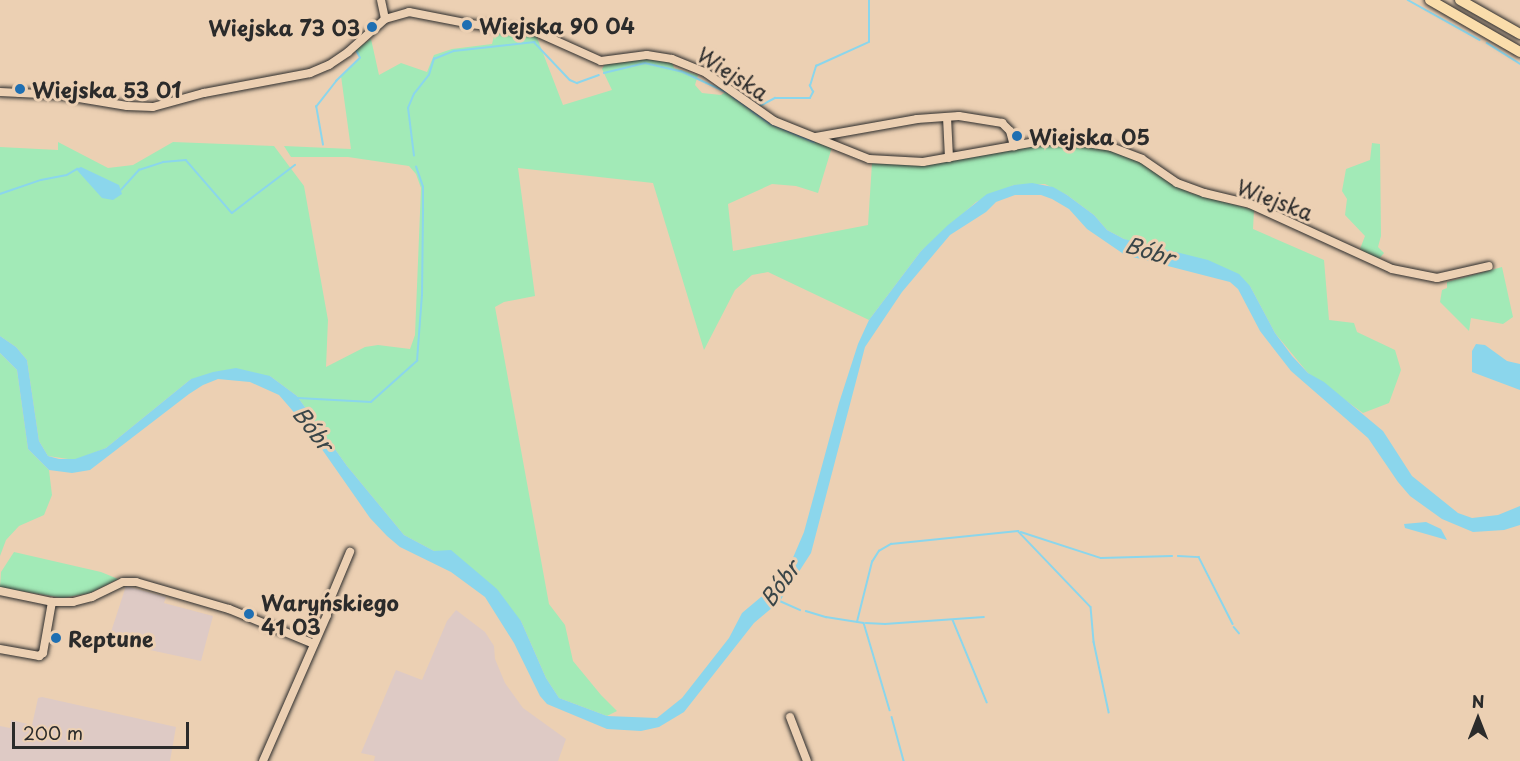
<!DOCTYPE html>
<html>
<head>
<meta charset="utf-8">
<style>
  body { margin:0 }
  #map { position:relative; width:1520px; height:761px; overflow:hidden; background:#ecd0b3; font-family:"Playpen Sans",sans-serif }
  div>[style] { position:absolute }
  .built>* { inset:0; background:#decac5 }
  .green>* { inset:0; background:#a2eab7 }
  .water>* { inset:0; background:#8bd6ec }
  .stream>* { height:1.5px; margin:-0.75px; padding:0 0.75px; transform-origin:0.75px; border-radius:0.75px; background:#8bd6ec }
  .roads { filter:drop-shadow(0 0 2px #2b2b2b) drop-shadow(0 0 2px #2b2b2b) }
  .minor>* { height:8px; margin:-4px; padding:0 4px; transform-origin:4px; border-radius:4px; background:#ecd0b3 }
  .major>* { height:10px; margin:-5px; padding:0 5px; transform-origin:5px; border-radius:5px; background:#faddab }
  .dots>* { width:16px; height:16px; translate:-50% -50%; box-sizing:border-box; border:3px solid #ecd0b3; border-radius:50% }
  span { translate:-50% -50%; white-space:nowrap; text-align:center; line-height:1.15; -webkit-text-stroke:6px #ecd0b3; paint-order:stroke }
  .poi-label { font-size:21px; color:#2b2b2b; font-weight:700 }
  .left { translate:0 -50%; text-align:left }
  .right { translate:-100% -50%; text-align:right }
  .street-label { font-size:21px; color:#2b2b2b }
  .water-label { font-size:22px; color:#394548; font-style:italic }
  .north { position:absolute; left:1448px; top:689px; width:60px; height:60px; -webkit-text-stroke:4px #ecd0b3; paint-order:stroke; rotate:0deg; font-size:16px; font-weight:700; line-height:24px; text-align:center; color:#2b2b2b }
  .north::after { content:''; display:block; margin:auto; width:21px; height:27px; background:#2b2b2b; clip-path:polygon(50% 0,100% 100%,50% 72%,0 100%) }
  .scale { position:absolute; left:12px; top:722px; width:177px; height:27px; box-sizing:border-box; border:3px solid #2b2b2b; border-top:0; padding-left:8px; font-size:18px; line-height:21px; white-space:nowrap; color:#2b2b2b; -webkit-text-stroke:4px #ecd0b3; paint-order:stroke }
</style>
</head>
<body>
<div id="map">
  <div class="built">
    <div style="clip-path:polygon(126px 586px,166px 597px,164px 603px,213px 616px,201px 661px,108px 641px)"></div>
    <div style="clip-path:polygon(456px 610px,485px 632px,494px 646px,495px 659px,505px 683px,523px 708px,566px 739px,558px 761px,374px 761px,375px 756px,361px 753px,396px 670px,422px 680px,447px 621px)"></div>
    <div style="clip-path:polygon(42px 697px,176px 727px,170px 761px,0 761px,0 726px,10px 728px,11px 720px,32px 725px,38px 698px)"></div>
  </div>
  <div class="green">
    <div style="clip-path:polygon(495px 32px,536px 35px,563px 105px,612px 90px,602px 69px,605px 64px,642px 59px,672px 62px,674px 68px,698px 75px,695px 85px,702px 93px,721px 95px,727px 91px,832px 147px,818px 193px,796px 186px,772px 184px,728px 204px,733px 251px,868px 225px,872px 163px,918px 165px,1042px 145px,1074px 144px,1110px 150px,1145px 164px,1190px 193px,1254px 210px,1253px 229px,1324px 260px,1329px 320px,1354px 323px,1357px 332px,1395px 350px,1401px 370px,1389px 403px,1363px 413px,1308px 373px,1275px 333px,1250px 286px,1124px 239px,1107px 230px,1094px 215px,1067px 195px,1045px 184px,1014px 185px,976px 202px,921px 251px,869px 320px,768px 272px,752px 275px,735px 290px,704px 350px,653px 183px,518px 168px,535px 296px,504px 302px,495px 307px,549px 604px,565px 625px,573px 661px,601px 695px,617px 711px,607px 716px,559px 698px,546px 678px,521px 621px,434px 551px,404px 535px,347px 466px,297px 396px,270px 376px,191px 379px,106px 448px,75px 460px,48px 456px,39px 441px,27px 360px,16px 347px,0 336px,0 147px,58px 150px,58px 142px,108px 168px,133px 165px,173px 142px,274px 146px,304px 186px,328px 320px,326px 367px,365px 347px,378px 345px,410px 349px,415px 335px,421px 188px,416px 174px,409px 166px,348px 157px,291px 157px,284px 146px,351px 149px,341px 76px,360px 58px,355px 50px,371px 39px,379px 75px,401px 63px,427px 72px,434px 55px,452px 49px,492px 44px)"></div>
    <div style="clip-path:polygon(1372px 143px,1380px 144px,1381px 236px,1378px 247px,1384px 253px,1378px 260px,1360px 249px,1365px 236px,1345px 215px,1347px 199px,1342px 191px,1346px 169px,1370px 160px)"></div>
    <div style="clip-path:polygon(1502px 267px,1513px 317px,1503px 324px,1471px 318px,1469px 331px,1440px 302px,1442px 290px,1447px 288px,1447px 282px)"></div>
    <div style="clip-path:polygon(0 353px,17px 370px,28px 449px,49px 470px,52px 495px,44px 515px,19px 526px,6px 540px,0 556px)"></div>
    <div style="clip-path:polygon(14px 552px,101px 572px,118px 579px,90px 593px,63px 598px,3px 588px,0 587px,1px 572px)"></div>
  </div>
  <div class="water">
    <div style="clip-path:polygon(81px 167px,119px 185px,122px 194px,113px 200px,102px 198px,76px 169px)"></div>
    <div style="clip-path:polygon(1032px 183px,1053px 187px,1067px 195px,1094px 215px,1107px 230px,1124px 239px,1208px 260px,1239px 274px,1250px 286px,1275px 333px,1292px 356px,1308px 373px,1324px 382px,1383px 431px,1412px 476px,1458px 513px,1472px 518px,1498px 515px,1520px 506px,1520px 525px,1504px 530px,1473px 532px,1442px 519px,1410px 496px,1398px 482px,1368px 438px,1291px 371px,1260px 331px,1238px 289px,1230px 282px,1125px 255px,1087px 229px,1069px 209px,1052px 199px,1041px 195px,1015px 195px,996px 202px,986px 212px,950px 235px,902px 292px,865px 347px,811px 553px,780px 601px,754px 623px,684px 712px,659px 727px,641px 731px,607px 729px,547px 704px,540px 696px,514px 643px,485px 597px,451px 572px,400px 547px,387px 536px,370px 518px,305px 425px,279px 395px,250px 382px,218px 379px,203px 385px,189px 394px,90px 470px,72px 473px,49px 470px,28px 449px,17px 370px,0 353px,0 336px,16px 347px,27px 360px,39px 441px,48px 456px,59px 459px,75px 459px,106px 448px,191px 379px,213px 372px,236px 368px,270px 376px,297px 396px,347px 466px,404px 535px,434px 551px,451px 550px,497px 589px,521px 621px,546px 678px,559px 698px,607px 716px,657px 718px,682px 698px,729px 638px,742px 613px,773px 587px,789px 567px,804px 532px,839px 403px,858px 344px,869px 320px,921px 251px,948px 225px,987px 194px,1014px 185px)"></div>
    <div style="clip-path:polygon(1476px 344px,1485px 345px,1507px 361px,1520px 364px,1520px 390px,1472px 372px,1472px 351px)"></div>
    <div style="clip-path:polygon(1426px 522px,1441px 529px,1447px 540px,1405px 528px,1404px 524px)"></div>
  </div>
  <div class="stream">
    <div style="left:1408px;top:0;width:82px;rotate:29.1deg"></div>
    <div style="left:1487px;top:43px;width:39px;rotate:32deg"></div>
    <div style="left:604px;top:73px;width:42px;rotate:-13.7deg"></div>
    <div style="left:645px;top:63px;width:37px;rotate:13deg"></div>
    <div style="left:681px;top:71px;width:50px;rotate:25deg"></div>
    <div style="left:733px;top:97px;width:24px;rotate:35deg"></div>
    <div style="left:760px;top:106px;width:17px;rotate:-28deg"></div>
    <div style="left:775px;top:98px;width:35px"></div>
    <div style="left:810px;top:98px;width:7px;rotate:-63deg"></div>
    <div style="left:813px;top:92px;width:7px;rotate:-117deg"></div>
    <div style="left:810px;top:86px;width:21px;rotate:-73deg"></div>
    <div style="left:816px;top:66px;width:58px;rotate:-24.4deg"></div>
    <div style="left:869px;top:42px;width:42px;rotate:-90deg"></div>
    <div style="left:752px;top:111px;width:21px;rotate:35deg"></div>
    <div style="left:769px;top:123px;width:49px;rotate:22.9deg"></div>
    <div style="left:323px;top:145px;width:39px;rotate:-100deg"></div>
    <div style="left:316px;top:107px;width:33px;rotate:-52deg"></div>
    <div style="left:336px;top:81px;width:33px;rotate:-44deg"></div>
    <div style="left:360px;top:58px;width:7px;rotate:-117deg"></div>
    <div style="left:414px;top:156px;width:48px;rotate:-97.1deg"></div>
    <div style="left:408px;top:108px;width:15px;rotate:-67deg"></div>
    <div style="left:414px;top:94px;width:24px;rotate:-52deg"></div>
    <div style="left:429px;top:75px;width:17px;rotate:-73deg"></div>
    <div style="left:434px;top:59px;width:22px;rotate:-22deg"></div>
    <div style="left:454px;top:51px;width:81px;rotate:-6.4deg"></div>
    <div style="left:534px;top:42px;width:52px;rotate:46.5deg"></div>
    <div style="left:570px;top:80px;width:8px;rotate:23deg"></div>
    <div style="left:577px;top:83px;width:23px;rotate:-20deg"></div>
    <div style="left:121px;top:190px;width:27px;rotate:-48deg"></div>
    <div style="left:139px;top:170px;width:25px;rotate:-18deg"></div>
    <div style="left:163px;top:162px;width:23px;rotate:-5deg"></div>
    <div style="left:186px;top:160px;width:70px;rotate:49deg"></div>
    <div style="left:232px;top:213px;width:79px;rotate:-37.3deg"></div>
    <div style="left:0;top:194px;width:43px;rotate:-18.9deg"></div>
    <div style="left:41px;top:180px;width:26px;rotate:-11deg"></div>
    <div style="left:67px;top:175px;width:12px;rotate:-31deg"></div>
    <div style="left:298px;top:398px;width:73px;rotate:3.1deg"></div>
    <div style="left:371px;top:402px;width:62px;rotate:-41.7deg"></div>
    <div style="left:417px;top:361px;width:66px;rotate:-85.7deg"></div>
    <div style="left:422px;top:295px;width:86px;rotate:-89.3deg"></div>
    <div style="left:423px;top:209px;width:22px;rotate:-90deg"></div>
    <div style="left:423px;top:187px;width:21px;rotate:-109deg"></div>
    <div style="left:1021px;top:532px;width:84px;rotate:18deg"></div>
    <div style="left:1101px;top:558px;width:71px;rotate:-1.6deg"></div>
    <div style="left:1178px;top:556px;width:21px;rotate:3deg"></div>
    <div style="left:1199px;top:557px;width:75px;rotate:63.1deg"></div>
    <div style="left:780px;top:601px;width:22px;rotate:24deg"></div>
    <div style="left:806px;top:611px;width:21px;rotate:17deg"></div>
    <div style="left:826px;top:617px;width:38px;rotate:9deg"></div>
    <div style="left:864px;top:623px;width:91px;rotate:73.4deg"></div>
    <div style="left:953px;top:620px;width:89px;rotate:67.5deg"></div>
    <div style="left:857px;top:622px;width:62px;rotate:-76deg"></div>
    <div style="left:872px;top:562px;width:13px;rotate:-58deg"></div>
    <div style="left:879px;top:551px;width:14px;rotate:-30deg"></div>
    <div style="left:891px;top:544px;width:128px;rotate:-5.8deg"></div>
    <div style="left:1018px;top:531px;width:105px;rotate:46.2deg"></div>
    <div style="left:1091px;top:607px;width:35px;rotate:85deg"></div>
    <div style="left:1094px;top:642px;width:72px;rotate:77.9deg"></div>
    <div style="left:866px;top:623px;width:19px;rotate:3deg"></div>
    <div style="left:885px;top:624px;width:99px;rotate:-4deg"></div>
    <div style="left:1234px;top:627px;width:8px;rotate:50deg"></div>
    <div style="left:892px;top:717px;width:46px;rotate:74.7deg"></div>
  </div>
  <div class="roads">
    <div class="minor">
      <div style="left:381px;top:0;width:19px;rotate:78deg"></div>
      <div style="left:0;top:92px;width:61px;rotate:2.8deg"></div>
      <div style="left:61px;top:95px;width:67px;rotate:9.5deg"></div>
      <div style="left:127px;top:106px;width:26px;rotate:2deg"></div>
      <div style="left:153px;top:107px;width:53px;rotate:-15.4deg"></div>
      <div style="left:204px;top:93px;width:108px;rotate:-10.7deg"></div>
      <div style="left:310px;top:73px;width:21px;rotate:-23deg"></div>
      <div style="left:329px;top:65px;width:23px;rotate:-34deg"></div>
      <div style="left:348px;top:52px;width:50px;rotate:-41.7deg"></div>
      <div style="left:385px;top:19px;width:25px;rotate:-16deg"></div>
      <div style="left:409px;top:12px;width:62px;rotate:11.1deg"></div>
      <div style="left:470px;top:24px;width:64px;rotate:6.2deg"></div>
      <div style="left:534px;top:31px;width:73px;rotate:24.1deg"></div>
      <div style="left:601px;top:61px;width:46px;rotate:-7.4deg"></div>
      <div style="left:647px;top:55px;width:25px;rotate:9deg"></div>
      <div style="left:672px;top:59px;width:37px;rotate:22deg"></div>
      <div style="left:706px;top:73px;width:83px;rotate:35.2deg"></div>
      <div style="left:774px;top:121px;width:102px;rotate:21.8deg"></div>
      <div style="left:869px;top:159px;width:54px;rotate:3.2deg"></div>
      <div style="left:923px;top:162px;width:120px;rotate:-10.1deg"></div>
      <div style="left:1041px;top:141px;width:33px"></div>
      <div style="left:1074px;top:141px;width:37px;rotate:9deg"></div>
      <div style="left:1111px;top:147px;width:33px;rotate:21deg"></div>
      <div style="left:1142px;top:159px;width:42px;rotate:34.4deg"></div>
      <div style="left:1177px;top:183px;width:29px;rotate:20deg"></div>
      <div style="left:1204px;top:193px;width:47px;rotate:13.4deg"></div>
      <div style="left:1250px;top:204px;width:156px;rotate:24.6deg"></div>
      <div style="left:1392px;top:269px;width:46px;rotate:11.3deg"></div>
      <div style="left:1437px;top:278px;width:53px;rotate:-13deg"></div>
      <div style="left:947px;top:117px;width:41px;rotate:87.2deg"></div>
      <div style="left:816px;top:137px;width:103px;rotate:-10.1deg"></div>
      <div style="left:917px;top:119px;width:42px;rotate:-4.1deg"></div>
      <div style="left:959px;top:116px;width:44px;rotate:9.2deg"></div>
      <div style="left:1002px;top:123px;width:11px;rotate:45deg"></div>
      <div style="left:1010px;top:131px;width:16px;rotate:75deg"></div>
      <div style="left:0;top:591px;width:53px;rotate:11.9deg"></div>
      <div style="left:52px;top:602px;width:21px"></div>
      <div style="left:73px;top:602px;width:20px;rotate:-15deg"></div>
      <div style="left:92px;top:597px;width:34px;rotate:-26deg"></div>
      <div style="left:123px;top:582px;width:13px"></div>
      <div style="left:136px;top:582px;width:97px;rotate:16.2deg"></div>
      <div style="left:229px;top:609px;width:92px;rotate:22.4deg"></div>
      <div style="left:0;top:649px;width:40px;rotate:10deg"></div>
      <div style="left:39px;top:656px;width:5px;rotate:-37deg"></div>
      <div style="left:43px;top:653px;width:52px;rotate:-80deg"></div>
      <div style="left:790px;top:717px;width:47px;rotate:68.9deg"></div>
      <div style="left:263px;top:761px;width:159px;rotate:-66.3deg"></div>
      <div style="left:327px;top:615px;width:8px;rotate:-90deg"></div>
      <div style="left:327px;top:607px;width:60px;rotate:-67.3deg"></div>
    </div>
    <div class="major">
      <div style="left:1430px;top:0;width:104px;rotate:30deg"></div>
      <div style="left:1460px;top:0;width:69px;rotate:29.5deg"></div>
    </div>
  </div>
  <div class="dots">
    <div style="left:467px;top:25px;background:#1f6fb2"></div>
    <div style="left:372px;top:27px;background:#1f6fb2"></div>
    <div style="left:20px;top:89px;background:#1f6fb2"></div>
    <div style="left:1017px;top:136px;background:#1f6fb2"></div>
    <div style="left:249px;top:614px;background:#1f6fb2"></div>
    <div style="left:56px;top:638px;background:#1f6fb2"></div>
  </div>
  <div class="poi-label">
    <span class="left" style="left:479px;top:25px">Wiejska 90 04</span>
    <span class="right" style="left:360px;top:27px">Wiejska 73 03</span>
    <span class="left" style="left:32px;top:89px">Wiejska 53 01</span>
    <span class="left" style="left:1029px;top:136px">Wiejska 05</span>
    <span class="left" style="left:261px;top:614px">Waryńskiego<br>41 03</span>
    <span class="left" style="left:68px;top:638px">Reptune</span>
  </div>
  <div class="street-label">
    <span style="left:733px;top:73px;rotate:33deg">Wiejska</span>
    <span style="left:1275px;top:199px;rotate:21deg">Wiejska</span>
  </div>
  <div class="water-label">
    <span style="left:1150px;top:250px;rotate:17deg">Bóbr</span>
    <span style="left:314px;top:428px;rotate:52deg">Bóbr</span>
    <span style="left:779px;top:583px;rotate:-54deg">Bóbr</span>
  </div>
  <div class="north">N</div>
  <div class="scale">200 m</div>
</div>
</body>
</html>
